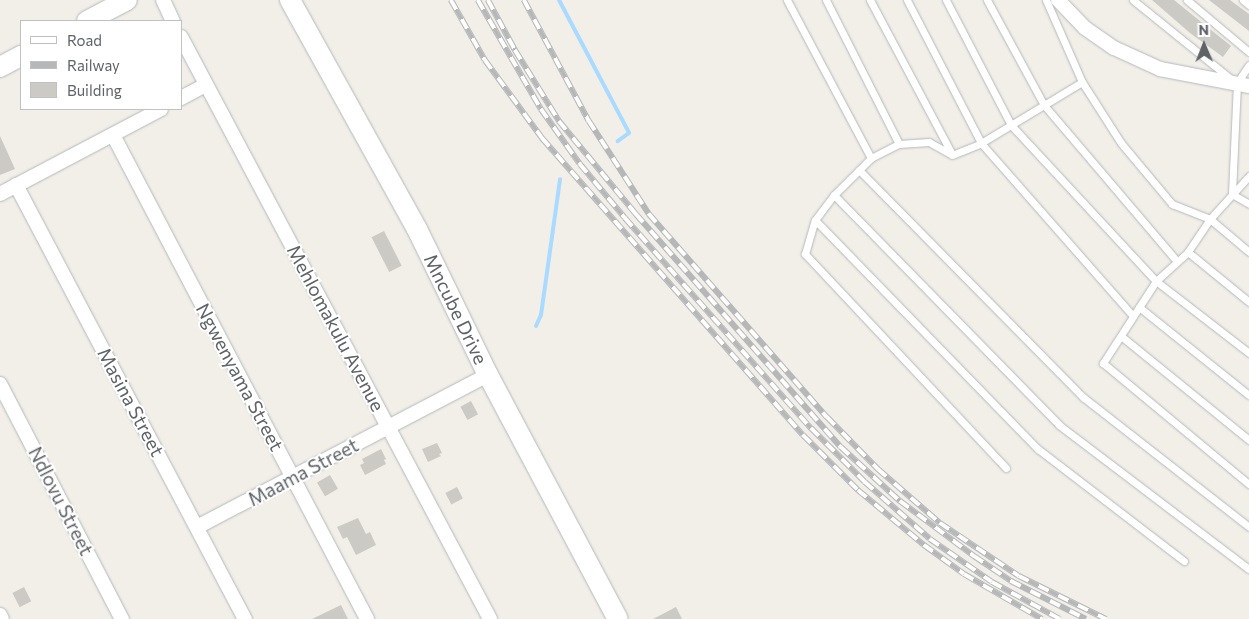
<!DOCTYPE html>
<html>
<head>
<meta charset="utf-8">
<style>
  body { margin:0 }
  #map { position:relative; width:1249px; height:619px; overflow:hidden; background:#f1efe8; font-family:Commissioner,sans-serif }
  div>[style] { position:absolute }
  .stream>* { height:4px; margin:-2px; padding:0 2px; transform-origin:2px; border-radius:2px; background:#aadaff }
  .building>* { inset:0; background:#cccac5; transform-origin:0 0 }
  .roads { filter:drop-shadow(0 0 1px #b5b8bc) drop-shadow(0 0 1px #b5b8bc) }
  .lane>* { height:7px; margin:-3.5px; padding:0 3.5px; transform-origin:3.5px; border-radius:3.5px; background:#fff }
  .street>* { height:14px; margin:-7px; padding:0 7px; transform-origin:7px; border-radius:7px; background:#fff }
  .secondary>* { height:20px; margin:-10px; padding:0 10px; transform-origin:10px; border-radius:10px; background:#fff }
  .rail>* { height:5.5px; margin-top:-2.75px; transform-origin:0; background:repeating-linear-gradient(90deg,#fff 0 11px,#b6b7b8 0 22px); box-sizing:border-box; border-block:1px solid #b6b7b8 }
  span { translate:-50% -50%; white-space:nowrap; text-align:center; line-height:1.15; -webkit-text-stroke:4px #fff; paint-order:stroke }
  .street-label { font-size:19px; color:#5f6368 }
  .legend { position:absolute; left:20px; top:20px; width:162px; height:90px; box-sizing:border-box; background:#fff; border:1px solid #bfc1c3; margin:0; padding:6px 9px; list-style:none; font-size:15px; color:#5f6368 }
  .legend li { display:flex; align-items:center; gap:10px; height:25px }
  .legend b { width:25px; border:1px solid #bfc1c3 }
  .north { position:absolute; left:1179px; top:20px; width:50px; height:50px; -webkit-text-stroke:4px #fff; paint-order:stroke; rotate:359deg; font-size:14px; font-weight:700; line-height:20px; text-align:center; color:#5f6368 }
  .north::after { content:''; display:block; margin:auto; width:18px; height:22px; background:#5f6368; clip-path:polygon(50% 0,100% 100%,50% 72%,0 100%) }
</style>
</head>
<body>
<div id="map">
  <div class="stream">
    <div style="left:559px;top:0;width:150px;rotate:62.2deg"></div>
    <div style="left:629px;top:133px;width:14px;rotate:144deg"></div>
    <div style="left:536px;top:326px;width:12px;rotate:-66deg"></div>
    <div style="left:541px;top:315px;width:137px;rotate:-82deg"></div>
  </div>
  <div class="building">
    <div style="clip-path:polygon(1152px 0,1174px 0,1231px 46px,1223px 57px,1190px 33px)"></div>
    <div style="clip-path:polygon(1209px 0,1230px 0,1249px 14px,1249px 31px)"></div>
    <div style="clip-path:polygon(0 136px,15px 169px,0 175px)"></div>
    <div style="left:384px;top:231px;width:39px;height:14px;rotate:63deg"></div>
    <div style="left:471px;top:401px;width:15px;height:12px;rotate:62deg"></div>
    <div style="clip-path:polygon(437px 443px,442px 453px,439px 454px,441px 456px,428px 462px,422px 449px)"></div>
    <div style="clip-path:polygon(381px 449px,386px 459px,384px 460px,386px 464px,365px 475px,360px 465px,364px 463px,362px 459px)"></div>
    <div style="left:330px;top:475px;width:16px;height:15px;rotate:60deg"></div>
    <div style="left:457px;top:487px;width:13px;height:13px;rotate:63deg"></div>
    <div style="clip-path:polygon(358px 518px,366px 534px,370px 532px,376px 545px,356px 555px,347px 537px,343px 539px,337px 527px)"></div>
    <div style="left:24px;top:587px;width:16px;height:13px;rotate:63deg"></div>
    <div style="clip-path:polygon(341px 605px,348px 619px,312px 619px)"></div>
    <div style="clip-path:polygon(676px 607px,682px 619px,653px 619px)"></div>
  </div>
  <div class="roads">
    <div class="lane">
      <div style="left:787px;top:0;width:179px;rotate:62deg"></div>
      <div style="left:826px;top:0;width:161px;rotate:63.1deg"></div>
      <div style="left:870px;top:0;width:174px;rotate:62deg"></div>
      <div style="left:907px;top:0;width:161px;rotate:62.6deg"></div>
      <div style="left:981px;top:143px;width:230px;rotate:48.7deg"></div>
      <div style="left:946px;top:0;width:141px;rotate:62.5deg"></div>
      <div style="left:1011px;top:125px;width:213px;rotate:47.1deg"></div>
      <div style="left:1156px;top:281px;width:118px;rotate:37.7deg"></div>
      <div style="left:987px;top:0;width:119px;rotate:61.5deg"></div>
      <div style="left:1044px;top:105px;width:205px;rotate:49.6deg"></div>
      <div style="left:1046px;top:0;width:90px;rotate:66.3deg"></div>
      <div style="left:1082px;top:82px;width:72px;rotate:57.4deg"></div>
      <div style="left:1121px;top:143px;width:80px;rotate:50.1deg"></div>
      <div style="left:1172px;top:204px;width:41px;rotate:21.5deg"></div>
      <div style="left:1210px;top:219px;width:51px;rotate:40.2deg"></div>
      <div style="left:1133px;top:0;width:127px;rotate:38.9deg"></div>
      <div style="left:1187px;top:0;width:81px;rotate:40deg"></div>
      <div style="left:1243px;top:0;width:8px;rotate:40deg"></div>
      <div style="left:1249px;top:65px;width:22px;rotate:124deg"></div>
      <div style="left:1237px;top:83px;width:111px;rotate:92.6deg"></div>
      <div style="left:1232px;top:194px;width:20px;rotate:30deg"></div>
      <div style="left:859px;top:170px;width:320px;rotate:45.4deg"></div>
      <div style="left:1084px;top:398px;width:209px;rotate:38deg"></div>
      <div style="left:1249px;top:176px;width:58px;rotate:132.2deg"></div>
      <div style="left:1210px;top:219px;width:40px;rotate:124deg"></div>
      <div style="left:1188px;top:252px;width:43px;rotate:137.8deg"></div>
      <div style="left:1156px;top:281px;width:98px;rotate:122.9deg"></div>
      <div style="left:1103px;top:363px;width:190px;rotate:39.7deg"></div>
      <div style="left:834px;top:195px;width:322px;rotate:45.6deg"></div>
      <div style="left:1059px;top:425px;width:238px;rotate:37.2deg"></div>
      <div style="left:815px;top:220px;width:320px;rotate:45.8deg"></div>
      <div style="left:1038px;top:449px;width:184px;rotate:37.5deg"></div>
      <div style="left:1188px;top:252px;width:79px;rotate:39.3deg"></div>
      <div style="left:1139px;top:307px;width:141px;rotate:38.7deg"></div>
      <div style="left:1121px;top:336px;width:165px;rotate:39.1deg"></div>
      <div style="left:1006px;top:468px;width:294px;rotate:-133.2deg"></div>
      <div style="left:805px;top:254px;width:35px;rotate:-74deg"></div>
      <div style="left:815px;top:220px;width:31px;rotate:-53deg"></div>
      <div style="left:834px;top:195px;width:52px;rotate:-45deg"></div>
      <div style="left:871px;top:158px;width:31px;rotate:-27deg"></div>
      <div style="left:899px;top:144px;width:30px;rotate:-4deg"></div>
      <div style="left:929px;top:142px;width:26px;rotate:29deg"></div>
      <div style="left:952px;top:155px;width:31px;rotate:-22deg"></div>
      <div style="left:981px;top:143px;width:118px;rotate:-31.1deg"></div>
    </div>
    <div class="street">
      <div style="left:163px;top:0;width:23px;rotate:65deg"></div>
      <div style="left:1058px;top:0;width:39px;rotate:46deg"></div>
      <div style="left:1085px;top:28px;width:35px;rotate:35deg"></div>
      <div style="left:1114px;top:48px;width:51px;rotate:24.5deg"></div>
      <div style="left:1160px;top:69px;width:91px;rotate:10.8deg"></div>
      <div style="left:181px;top:37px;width:659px;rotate:62.03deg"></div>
      <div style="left:181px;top:98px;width:27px;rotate:-28deg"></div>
      <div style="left:113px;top:135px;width:547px;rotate:62.31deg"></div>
      <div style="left:16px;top:185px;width:491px;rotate:62.2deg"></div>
      <div style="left:0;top:194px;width:182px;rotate:-27.8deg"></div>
      <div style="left:0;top:384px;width:265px;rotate:62.6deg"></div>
      <div style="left:197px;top:527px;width:328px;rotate:-27.6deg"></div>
      <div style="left:0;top:615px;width:4px;rotate:63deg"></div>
    </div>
    <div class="secondary">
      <div style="left:290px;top:0;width:262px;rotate:61deg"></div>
      <div style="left:417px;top:229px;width:162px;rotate:64.1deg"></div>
      <div style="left:488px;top:375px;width:276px;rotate:62deg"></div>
      <div style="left:87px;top:21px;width:45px;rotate:-27.7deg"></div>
      <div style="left:0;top:67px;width:24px;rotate:-28deg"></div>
    </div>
  </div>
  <div class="rail">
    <div style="left:451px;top:0;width:69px;rotate:60.5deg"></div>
    <div style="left:485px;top:60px;width:97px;rotate:53.8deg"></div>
    <div style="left:542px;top:138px;width:395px;rotate:48.7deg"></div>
    <div style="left:803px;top:435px;width:78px;rotate:45deg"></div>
    <div style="left:858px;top:490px;width:86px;rotate:39.8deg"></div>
    <div style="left:924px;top:545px;width:49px;rotate:35.9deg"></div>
    <div style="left:964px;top:574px;width:90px;rotate:30deg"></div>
    <div style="left:478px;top:0;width:126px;rotate:60deg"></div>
    <div style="left:541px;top:109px;width:67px;rotate:54.7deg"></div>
    <div style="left:580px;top:164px;width:70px;rotate:50.2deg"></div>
    <div style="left:625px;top:218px;width:281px;rotate:48.5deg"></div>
    <div style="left:811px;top:428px;width:76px;rotate:45deg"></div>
    <div style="left:865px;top:482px;width:86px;rotate:41.2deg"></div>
    <div style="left:930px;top:539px;width:75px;rotate:34.7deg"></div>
    <div style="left:992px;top:582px;width:77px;rotate:28.6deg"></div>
    <div style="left:488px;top:0;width:57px;rotate:61.6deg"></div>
    <div style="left:515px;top:50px;width:84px;rotate:58.2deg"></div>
    <div style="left:559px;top:121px;width:121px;rotate:50.4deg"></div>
    <div style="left:636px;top:214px;width:310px;rotate:48.7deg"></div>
    <div style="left:841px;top:447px;width:80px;rotate:42.5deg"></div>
    <div style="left:900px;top:501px;width:92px;rotate:36.6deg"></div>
    <div style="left:974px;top:556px;width:45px;rotate:34deg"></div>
    <div style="left:1011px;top:581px;width:84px;rotate:26.9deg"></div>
    <div style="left:524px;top:0;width:137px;rotate:61.8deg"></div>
    <div style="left:589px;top:121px;width:111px;rotate:57.2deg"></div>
    <div style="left:649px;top:214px;width:270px;rotate:48.8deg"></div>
    <div style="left:827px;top:417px;width:73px;rotate:45.6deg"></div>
    <div style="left:878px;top:469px;width:82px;rotate:41.1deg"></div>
    <div style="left:940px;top:523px;width:95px;rotate:33.9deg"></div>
    <div style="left:1019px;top:576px;width:97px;rotate:26.3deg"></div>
  </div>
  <div class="street-label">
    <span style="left:456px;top:309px;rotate:64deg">Mncube Drive</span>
    <span style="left:336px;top:328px;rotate:62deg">Mehlomakulu Avenue</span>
    <span style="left:240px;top:377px;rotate:62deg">Ngwenyama Street</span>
    <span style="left:131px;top:402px;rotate:62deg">Masina Street</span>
    <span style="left:303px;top:472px;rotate:-28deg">Maama Street</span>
    <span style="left:61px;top:501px;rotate:63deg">Ndlovu Street</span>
  </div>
  <ul class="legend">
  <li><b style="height:6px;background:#fff"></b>Road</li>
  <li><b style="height:6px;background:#b6b7b8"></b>Railway</li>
  <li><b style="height:14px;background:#cccac5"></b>Building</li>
  </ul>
  <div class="north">N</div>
</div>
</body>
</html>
